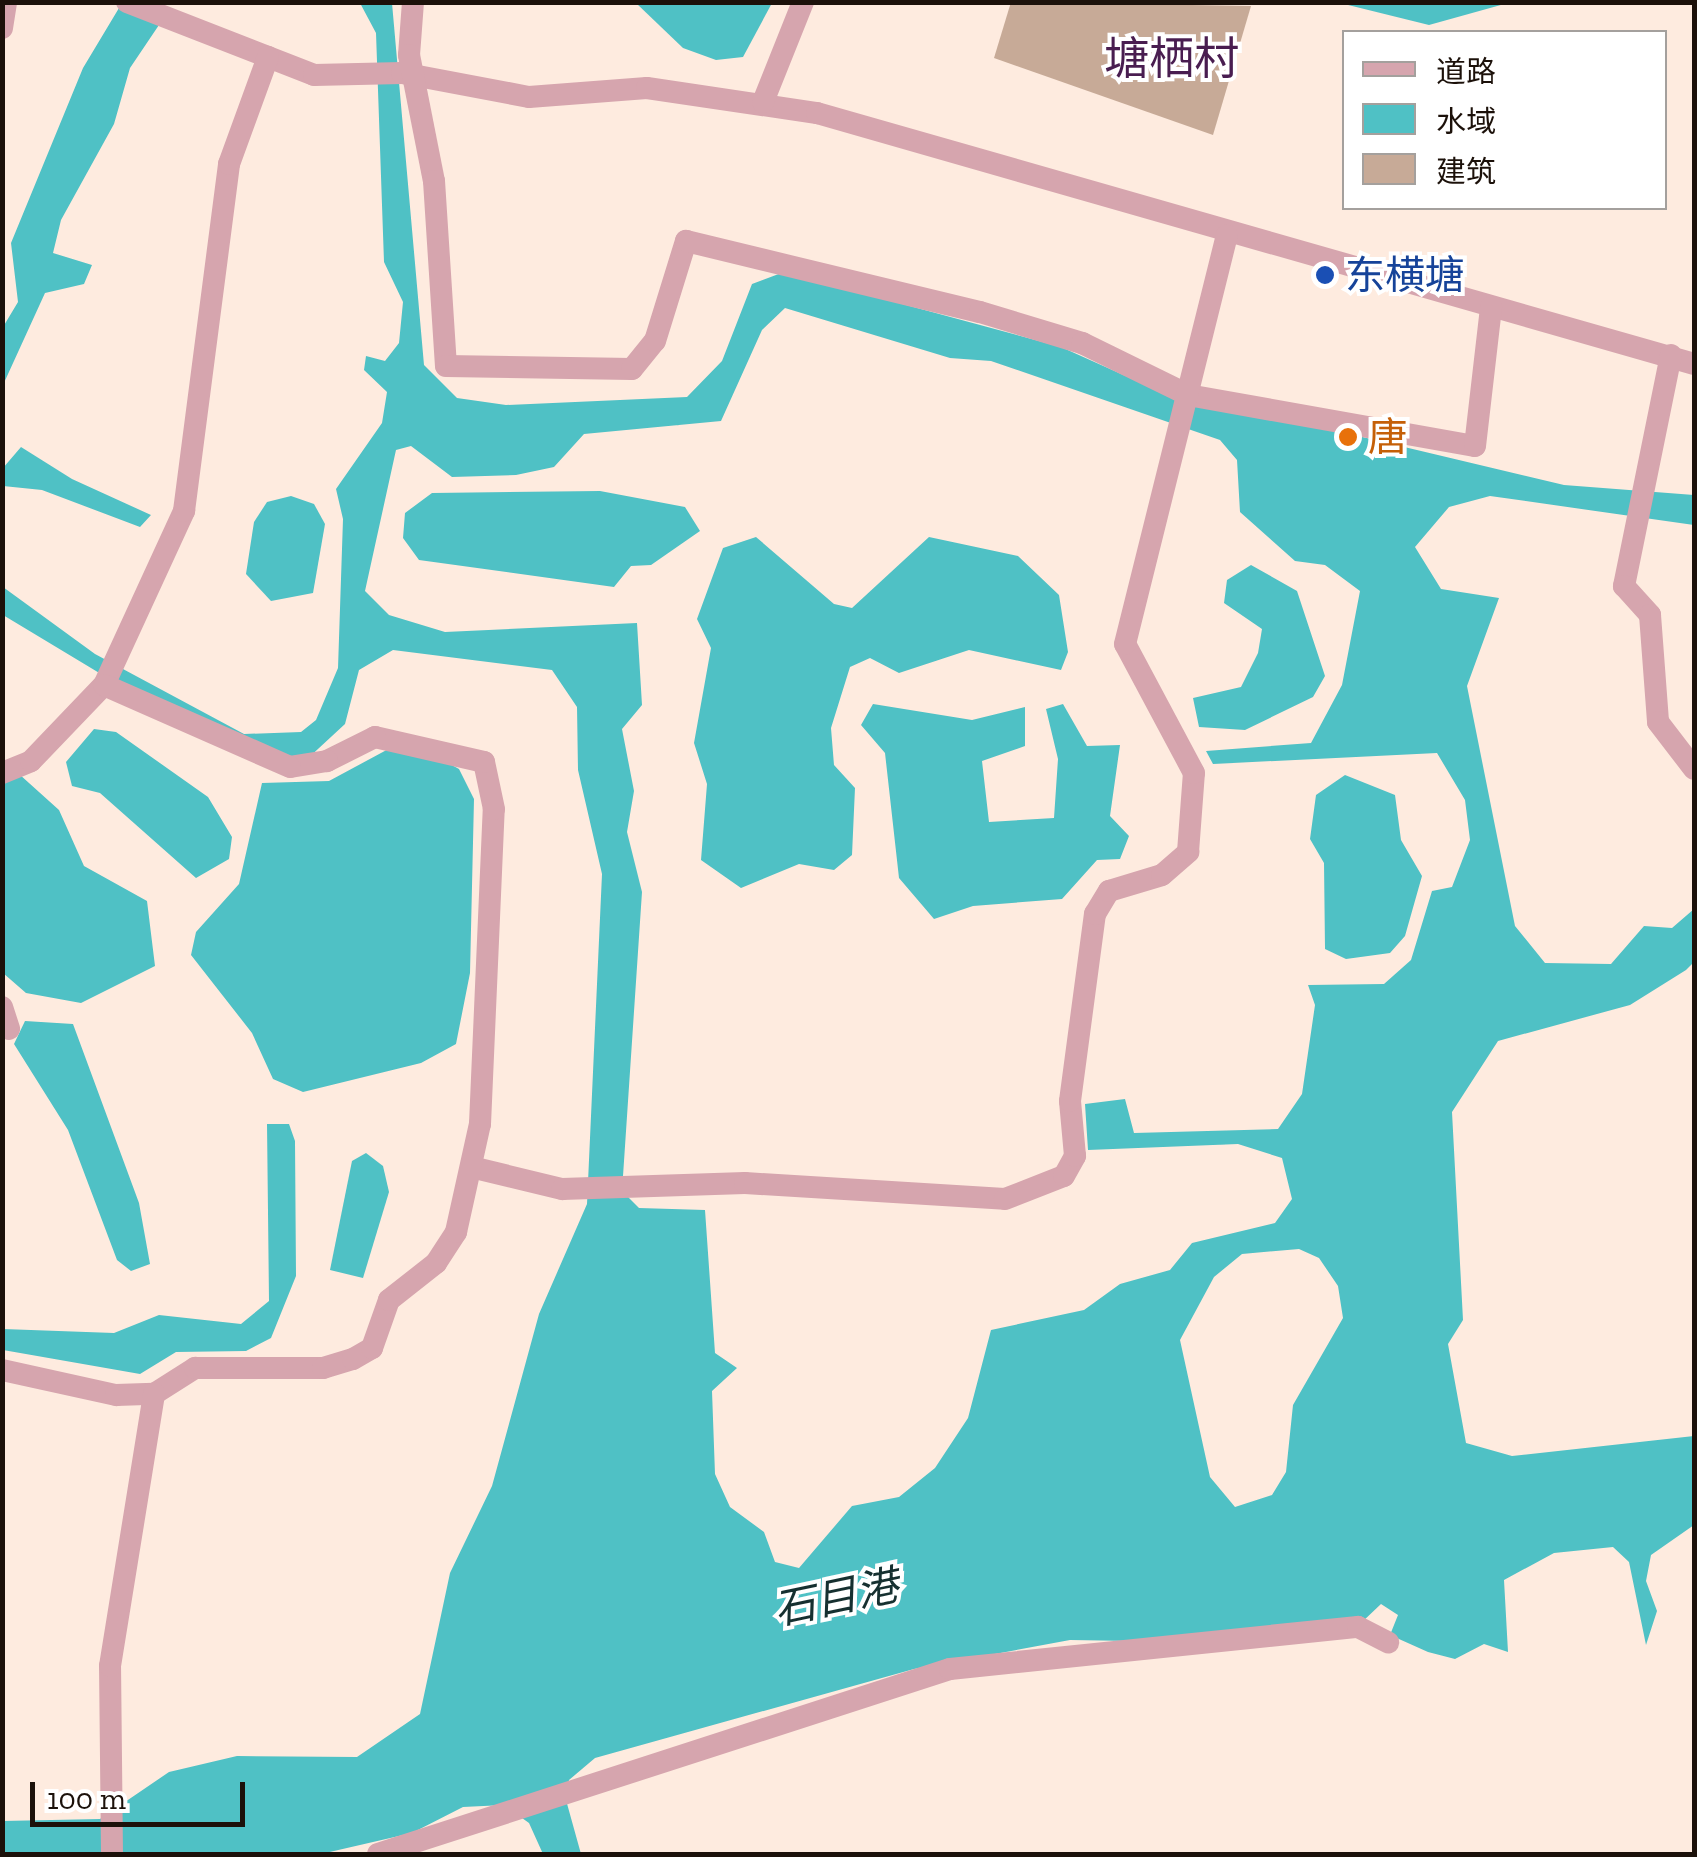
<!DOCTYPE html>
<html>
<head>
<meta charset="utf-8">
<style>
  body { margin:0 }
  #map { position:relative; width:1697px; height:1857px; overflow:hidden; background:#feebdf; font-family:"Zilla Slab","Noto Sans SC",serif }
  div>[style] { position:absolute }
  .water>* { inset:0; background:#4fc1c5 }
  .building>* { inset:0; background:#c7aa97 }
  .minor>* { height:22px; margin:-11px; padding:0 11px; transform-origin:11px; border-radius:11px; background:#d6a5ae }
  .dots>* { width:28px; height:28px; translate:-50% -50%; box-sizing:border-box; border:5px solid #fff; border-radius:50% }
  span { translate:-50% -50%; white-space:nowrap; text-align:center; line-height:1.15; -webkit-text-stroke:8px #fff; paint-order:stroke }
  .transit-label { font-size:40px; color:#164399 }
  .left { translate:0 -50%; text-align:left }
  .food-label { font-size:40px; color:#c56008 }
  .water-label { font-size:42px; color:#163030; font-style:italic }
  .quarter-label { font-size:45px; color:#491d50 }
  .frame { position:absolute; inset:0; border:5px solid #1c110a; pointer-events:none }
  .legend { position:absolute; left:1342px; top:30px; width:325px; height:180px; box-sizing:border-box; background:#fff; border:2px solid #a4a09d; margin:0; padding:12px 18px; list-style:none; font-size:30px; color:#1c110a }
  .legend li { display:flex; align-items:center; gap:20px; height:50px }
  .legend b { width:50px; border:2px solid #a4a09d }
  .scale { position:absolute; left:30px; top:1782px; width:215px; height:45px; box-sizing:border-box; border:5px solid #1c110a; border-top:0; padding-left:12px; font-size:30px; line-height:35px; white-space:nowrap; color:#1c110a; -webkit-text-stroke:8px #fff; paint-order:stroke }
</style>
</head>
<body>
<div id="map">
  <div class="water">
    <div style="clip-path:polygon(122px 3px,161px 22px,130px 68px,114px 124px,61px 220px,53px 253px,92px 265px,84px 284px,45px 293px,3px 385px,3px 327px,18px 302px,11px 243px,83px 68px)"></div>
    <div style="clip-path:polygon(evenodd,360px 3px,392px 3px,424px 365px,457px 398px,506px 405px,687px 397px,722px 361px,752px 284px,784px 272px,1061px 347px,1148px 386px,1564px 485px,1694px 495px,1694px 525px,1490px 496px,1449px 507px,1415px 547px,1441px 589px,1499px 598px,1467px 686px,1515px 926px,1545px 963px,1611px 964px,1644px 926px,1672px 928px,1694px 909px,1694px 962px,1686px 970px,1630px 1005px,1498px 1041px,1452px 1112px,1463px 1320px,1448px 1344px,1466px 1443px,1512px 1456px,1694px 1436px,1694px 1525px,1651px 1555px,1646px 1581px,1657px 1611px,1646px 1645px,1629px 1562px,1613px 1547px,1554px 1553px,1504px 1580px,1508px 1652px,1484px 1644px,1455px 1659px,1428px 1652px,1390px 1635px,1398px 1615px,1381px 1604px,1361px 1623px,1195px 1642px,1070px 1640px,914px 1669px,595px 1758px,569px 1780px,566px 1800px,581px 1854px,543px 1854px,529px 1823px,504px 1805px,463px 1807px,412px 1833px,321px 1854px,3px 1854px,2px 1821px,100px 1819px,169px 1772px,237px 1756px,357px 1757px,420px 1714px,450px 1573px,492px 1486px,539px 1314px,587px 1204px,602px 874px,578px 770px,577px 707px,552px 670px,393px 650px,359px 670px,345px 724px,305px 761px,174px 718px,3px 615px,3px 587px,95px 654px,244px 734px,301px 732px,316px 720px,338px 668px,343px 519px,336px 489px,382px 423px,387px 392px,364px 370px,366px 356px,385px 361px,399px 343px,403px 302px,384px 262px,376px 33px,360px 3px,785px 308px,950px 358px,991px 361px,1220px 440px,1237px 460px,1240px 512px,1295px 561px,1325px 565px,1360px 591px,1342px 685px,1311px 743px,1206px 751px,1213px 764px,1437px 753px,1465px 800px,1470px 840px,1452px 887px,1432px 891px,1411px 960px,1384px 984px,1308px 985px,1315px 1005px,1302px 1094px,1278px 1129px,1134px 1133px,1125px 1099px,1085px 1104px,1088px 1150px,1238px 1144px,1282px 1158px,1292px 1199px,1275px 1223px,1192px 1243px,1170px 1270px,1120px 1284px,1084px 1310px,991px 1330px,968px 1418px,935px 1468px,899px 1497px,852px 1506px,799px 1568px,775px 1562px,764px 1532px,730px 1507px,715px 1474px,712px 1391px,737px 1368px,715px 1353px,705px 1210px,639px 1208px,622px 1191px,642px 892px,627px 832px,634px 791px,622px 729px,642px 705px,637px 623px,445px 632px,389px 615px,365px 591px,396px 450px,411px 446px,452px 477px,516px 475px,554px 467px,584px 434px,721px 421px,762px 330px,785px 308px,360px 3px,1299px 1249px,1319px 1258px,1338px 1286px,1343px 1318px,1293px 1405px,1286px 1472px,1272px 1495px,1235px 1507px,1210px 1477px,1180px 1340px,1214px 1277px,1242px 1254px,1299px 1249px)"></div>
    <div style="clip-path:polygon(636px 3px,636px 2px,772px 3px,743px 57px,716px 60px,683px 48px)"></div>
    <div style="clip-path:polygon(1340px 3px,1508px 2px,1508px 3px,1429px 25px)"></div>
    <div style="clip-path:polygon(21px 447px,72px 479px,151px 515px,140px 527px,42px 490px,3px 486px,3px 468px)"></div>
    <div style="clip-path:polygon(600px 491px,685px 507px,700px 531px,651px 565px,631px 566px,614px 587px,419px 560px,403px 538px,405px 513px,432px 493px)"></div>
    <div style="clip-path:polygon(291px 496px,314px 504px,325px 524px,313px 593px,271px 601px,246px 574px,254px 522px,267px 502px)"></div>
    <div style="clip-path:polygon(756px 537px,834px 604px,852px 608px,929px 537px,1018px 556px,1059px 595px,1068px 652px,1061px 670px,969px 650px,899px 673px,870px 658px,850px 667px,831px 728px,834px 765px,855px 788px,852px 855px,834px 870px,799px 864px,741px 888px,701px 860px,707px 784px,694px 743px,711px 648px,697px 619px,723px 548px)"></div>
    <div style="clip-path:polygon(1251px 565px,1297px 591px,1325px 676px,1313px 697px,1245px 730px,1199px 727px,1193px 698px,1241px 687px,1258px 653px,1262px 629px,1224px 603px,1227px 580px)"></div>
    <div style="clip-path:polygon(873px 704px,972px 720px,1025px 707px,1025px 746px,982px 761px,989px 822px,1054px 818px,1058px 759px,1046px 709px,1063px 704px,1087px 746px,1120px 745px,1110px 816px,1129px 836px,1120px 859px,1097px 860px,1062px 899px,973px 906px,934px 919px,899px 878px,885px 753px,861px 725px)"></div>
    <div style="clip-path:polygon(94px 729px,116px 732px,208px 797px,232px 837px,229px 859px,196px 878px,100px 793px,72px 786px,66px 762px)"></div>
    <div style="clip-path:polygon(394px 746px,421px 748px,459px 769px,474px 799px,470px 973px,456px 1044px,421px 1063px,303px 1092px,273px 1079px,252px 1033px,191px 955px,196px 932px,239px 884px,262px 783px,329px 781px)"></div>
    <div style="clip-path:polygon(19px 774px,59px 810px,84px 866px,147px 901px,155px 966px,81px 1003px,26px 993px,3px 973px,2px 780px)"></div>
    <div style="clip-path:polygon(1345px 775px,1395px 795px,1401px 840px,1422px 876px,1405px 936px,1390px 953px,1346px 959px,1325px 949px,1324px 863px,1310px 839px,1316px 795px)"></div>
    <div style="clip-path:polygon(25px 1021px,73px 1024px,139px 1203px,150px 1264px,131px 1271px,117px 1260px,68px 1130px,14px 1044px)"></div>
    <div style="clip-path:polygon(267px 1124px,289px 1124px,295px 1141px,296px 1276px,271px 1338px,246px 1351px,176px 1352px,140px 1374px,3px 1350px,3px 1329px,114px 1333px,159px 1315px,241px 1324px,269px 1301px)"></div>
    <div style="clip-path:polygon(366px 1153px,383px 1166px,389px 1192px,363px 1278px,330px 1270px,352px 1161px)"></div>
  </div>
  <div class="building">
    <div style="clip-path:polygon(1011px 2px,1251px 6px,1213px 135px,994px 58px)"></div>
  </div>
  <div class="minor">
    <div style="left:127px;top:2px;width:201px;rotate:21.3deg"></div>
    <div style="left:314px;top:75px;width:88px;rotate:-1.3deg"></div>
    <div style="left:402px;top:73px;width:129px;rotate:10.7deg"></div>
    <div style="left:529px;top:97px;width:118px;rotate:-4.4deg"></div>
    <div style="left:647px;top:88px;width:172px;rotate:8.4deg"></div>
    <div style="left:817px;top:113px;width:912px;rotate:15.97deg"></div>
    <div style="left:413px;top:2px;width:53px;rotate:94.3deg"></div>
    <div style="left:409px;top:55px;width:128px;rotate:78.8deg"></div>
    <div style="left:434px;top:181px;width:185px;rotate:86.3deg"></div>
    <div style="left:446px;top:366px;width:186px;rotate:0.9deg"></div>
    <div style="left:632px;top:369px;width:36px;rotate:-51deg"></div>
    <div style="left:655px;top:341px;width:105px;rotate:-72.8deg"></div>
    <div style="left:686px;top:241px;width:302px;rotate:13.6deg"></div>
    <div style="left:980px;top:312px;width:107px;rotate:16.9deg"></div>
    <div style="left:1082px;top:343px;width:118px;rotate:26.1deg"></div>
    <div style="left:1188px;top:395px;width:291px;rotate:10.1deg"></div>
    <div style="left:1475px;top:446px;width:140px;rotate:-83.4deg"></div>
    <div style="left:2px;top:28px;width:26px;rotate:-81deg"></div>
    <div style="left:763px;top:102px;width:108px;rotate:-68.2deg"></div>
    <div style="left:1671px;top:355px;width:236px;rotate:101.5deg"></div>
    <div style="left:1624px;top:586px;width:39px;rotate:48deg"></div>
    <div style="left:1650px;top:615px;width:107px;rotate:85.7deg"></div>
    <div style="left:1658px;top:722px;width:59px;rotate:52.5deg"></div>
    <div style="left:2px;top:773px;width:31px;rotate:-22deg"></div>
    <div style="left:31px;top:761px;width:105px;rotate:-46.2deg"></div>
    <div style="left:104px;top:685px;width:192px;rotate:-65.3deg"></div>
    <div style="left:184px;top:511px;width:350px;rotate:-82.6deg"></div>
    <div style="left:229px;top:164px;width:114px;rotate:-70deg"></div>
    <div style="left:2px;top:1007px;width:23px;rotate:72deg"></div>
    <div style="left:471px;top:1167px;width:94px;rotate:13.6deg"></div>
    <div style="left:562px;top:1189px;width:183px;rotate:-1.9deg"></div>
    <div style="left:745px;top:1183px;width:260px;rotate:3.5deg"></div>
    <div style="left:1005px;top:1199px;width:63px;rotate:-21.3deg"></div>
    <div style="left:1064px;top:1176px;width:23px;rotate:-61deg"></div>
    <div style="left:1075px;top:1156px;width:55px;rotate:-95.2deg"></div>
    <div style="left:1070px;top:1101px;width:189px;rotate:-82.4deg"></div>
    <div style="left:1095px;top:914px;width:27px;rotate:-59deg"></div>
    <div style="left:1109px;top:891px;width:55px;rotate:-16.8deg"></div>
    <div style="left:1162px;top:875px;width:35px;rotate:-41deg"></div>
    <div style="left:1188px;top:852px;width:79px;rotate:-85.7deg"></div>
    <div style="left:1194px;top:773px;width:146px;rotate:-118.1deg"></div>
    <div style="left:1125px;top:644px;width:421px;rotate:-76deg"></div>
    <div style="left:2px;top:1370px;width:117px;rotate:12.4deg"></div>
    <div style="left:116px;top:1395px;width:38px;rotate:-2deg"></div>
    <div style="left:154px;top:1394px;width:49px;rotate:-32.4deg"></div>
    <div style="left:195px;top:1368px;width:128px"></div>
    <div style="left:323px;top:1368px;width:31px;rotate:-17deg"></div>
    <div style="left:353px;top:1359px;width:22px;rotate:-30deg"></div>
    <div style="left:372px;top:1348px;width:51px;rotate:-70.5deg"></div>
    <div style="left:389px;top:1300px;width:60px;rotate:-38.2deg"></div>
    <div style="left:436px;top:1263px;width:37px;rotate:-57deg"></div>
    <div style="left:456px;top:1232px;width:111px;rotate:-77.5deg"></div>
    <div style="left:480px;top:1124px;width:315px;rotate:-87.5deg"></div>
    <div style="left:494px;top:809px;width:48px;rotate:-102deg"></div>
    <div style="left:484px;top:762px;width:112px;rotate:-167.1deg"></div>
    <div style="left:375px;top:737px;width:54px;rotate:153.4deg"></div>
    <div style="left:327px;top:761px;width:37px;rotate:171deg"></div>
    <div style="left:290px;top:767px;width:203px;rotate:-156.2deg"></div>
    <div style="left:112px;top:1854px;width:188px;rotate:-90.6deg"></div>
    <div style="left:110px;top:1666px;width:276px;rotate:-80.8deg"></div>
    <div style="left:378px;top:1854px;width:601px;rotate:-17.92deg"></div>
    <div style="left:950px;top:1669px;width:410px;rotate:-5.9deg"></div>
    <div style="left:1358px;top:1627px;width:34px;rotate:27deg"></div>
  </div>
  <div class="dots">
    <div style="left:1325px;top:275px;background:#1a4fb4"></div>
    <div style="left:1348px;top:437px;background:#e8710a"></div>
  </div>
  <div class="transit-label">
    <span class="left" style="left:1345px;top:275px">东横塘</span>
  </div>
  <div class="food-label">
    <span class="left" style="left:1368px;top:437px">唐</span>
  </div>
  <div class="water-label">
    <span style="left:836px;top:1598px;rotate:-12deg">石目港</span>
  </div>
  <div class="quarter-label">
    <span style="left:1172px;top:60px">塘栖村</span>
  </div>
  <div class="frame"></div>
  <ul class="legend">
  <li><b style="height:12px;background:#d6a5ae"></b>道路</li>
  <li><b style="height:28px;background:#4fc1c5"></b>水域</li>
  <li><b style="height:28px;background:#c7aa97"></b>建筑</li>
  </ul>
  <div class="scale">100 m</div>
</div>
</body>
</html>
